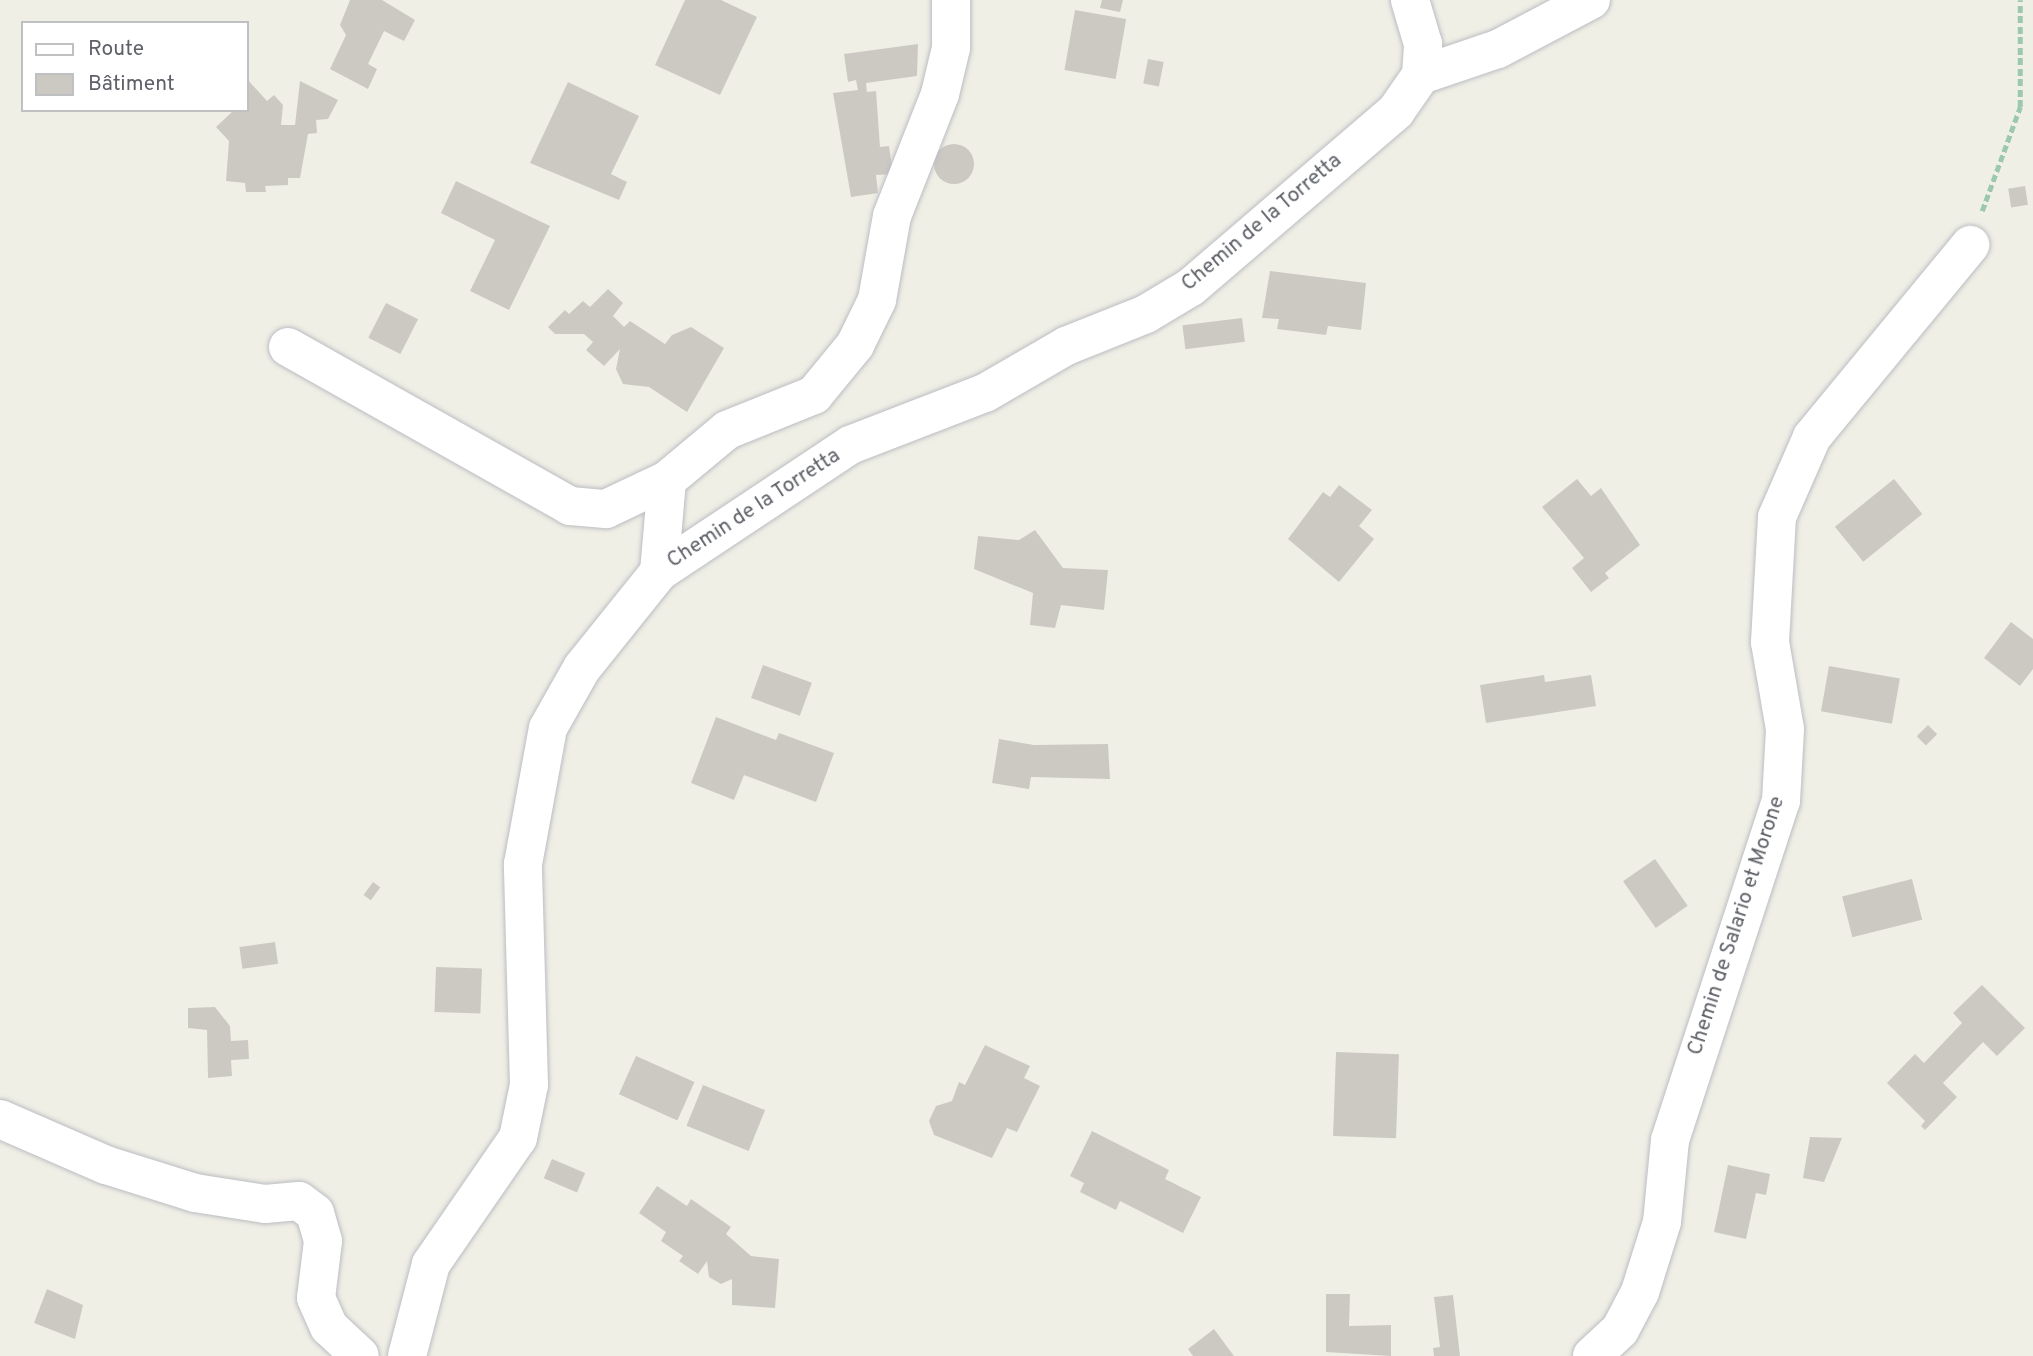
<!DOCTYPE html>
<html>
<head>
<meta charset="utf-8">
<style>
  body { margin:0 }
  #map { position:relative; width:2033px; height:1356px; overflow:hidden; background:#f0efe6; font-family:Overpass,sans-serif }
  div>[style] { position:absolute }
  .building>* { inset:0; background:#ccc9c3; transform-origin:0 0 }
  .round { border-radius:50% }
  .path>* { height:4.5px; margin-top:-2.25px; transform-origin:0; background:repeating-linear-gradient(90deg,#9cc9ad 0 7px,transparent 0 10.5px) }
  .roads { filter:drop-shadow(0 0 2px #bbbdc2) drop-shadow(0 0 2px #bbbdc2) }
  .minor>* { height:38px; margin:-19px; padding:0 19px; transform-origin:19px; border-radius:19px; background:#fff }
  span { translate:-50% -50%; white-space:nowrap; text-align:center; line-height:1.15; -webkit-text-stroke:5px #fff; paint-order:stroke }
  .street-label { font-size:21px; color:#5e6167 }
  .legend { position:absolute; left:21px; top:21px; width:228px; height:91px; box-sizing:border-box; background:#fff; border:2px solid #bfc0c2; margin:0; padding:9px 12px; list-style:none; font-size:21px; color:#5e6167 }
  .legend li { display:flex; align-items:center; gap:14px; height:35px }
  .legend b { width:35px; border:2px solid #bfc0c2 }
</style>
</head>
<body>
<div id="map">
  <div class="building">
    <div style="clip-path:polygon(350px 0,382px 0,415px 20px,404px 41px,384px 31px,368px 64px,377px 69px,368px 89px,330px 69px,346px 35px,340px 25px)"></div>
    <div style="clip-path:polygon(685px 0,721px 0,757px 17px,720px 95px,655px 65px)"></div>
    <div style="clip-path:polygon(1102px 0,1123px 0,1120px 12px,1100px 8px)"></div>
    <div style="left:1075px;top:10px;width:52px;height:61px;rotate:10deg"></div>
    <div style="clip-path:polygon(918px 44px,917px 76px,866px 83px,867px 92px,876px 91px,880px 147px,889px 146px,893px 174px,876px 175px,878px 193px,851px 197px,833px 93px,858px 90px,856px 80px,848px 82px,844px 54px)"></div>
    <div style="left:1148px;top:59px;width:16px;height:25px;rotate:11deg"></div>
    <div style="clip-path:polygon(247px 79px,267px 101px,274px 95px,283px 105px,281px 125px,295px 125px,300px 81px,338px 100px,328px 119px,316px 120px,317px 133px,308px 134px,300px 178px,288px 178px,288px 185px,265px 186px,266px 192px,246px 192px,245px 183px,226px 181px,229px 141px,216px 127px,234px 110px,247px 110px)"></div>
    <div style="clip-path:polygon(568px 82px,639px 116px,611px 174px,627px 182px,619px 200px,530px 163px)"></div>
    <div class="round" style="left:934px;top:144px;width:40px;height:40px"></div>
    <div style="clip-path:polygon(456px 181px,550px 226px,509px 310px,470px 291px,495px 240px,441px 213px)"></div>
    <div style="left:2025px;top:186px;width:19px;height:17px;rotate:81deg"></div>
    <div style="clip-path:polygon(1270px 271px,1366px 283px,1361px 330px,1328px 326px,1326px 335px,1277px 329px,1279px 319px,1262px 318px)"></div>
    <div style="clip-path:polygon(608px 289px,623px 303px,613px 316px,624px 327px,630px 321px,665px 344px,672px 335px,691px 327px,724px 348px,687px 412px,649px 387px,623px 384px,616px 369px,620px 349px,604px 366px,586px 350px,593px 342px,584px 334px,555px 334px,548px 327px,565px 310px,569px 314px,583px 301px,590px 307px)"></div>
    <div style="left:386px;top:303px;width:36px;height:39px;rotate:27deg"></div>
    <div style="left:1242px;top:318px;width:24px;height:60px;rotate:83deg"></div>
    <div style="clip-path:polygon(1577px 479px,1591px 496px,1601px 488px,1640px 545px,1605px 573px,1609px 578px,1591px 592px,1572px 568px,1584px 558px,1542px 507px)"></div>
    <div style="left:1894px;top:479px;width:45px;height:76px;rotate:51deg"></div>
    <div style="clip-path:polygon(1339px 485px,1372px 510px,1359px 526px,1374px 539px,1339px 582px,1288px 539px,1323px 492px,1330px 497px)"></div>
    <div style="clip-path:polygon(1035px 530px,1063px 568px,1108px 570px,1104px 610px,1061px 605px,1055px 628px,1030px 625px,1033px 593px,974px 569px,978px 536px,1019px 540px)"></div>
    <div style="clip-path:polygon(2011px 622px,2033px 639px,2033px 669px,2020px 686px,1984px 658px)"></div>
    <div style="left:763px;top:665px;width:52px;height:35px;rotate:20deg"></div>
    <div style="left:1829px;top:666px;width:72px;height:46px;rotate:10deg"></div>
    <div style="clip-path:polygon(1544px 675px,1545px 682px,1591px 675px,1596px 706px,1486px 723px,1480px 685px)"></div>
    <div style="clip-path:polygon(716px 717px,776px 740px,779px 733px,834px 753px,816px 802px,744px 775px,734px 800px,691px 783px)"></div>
    <div style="left:1928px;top:725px;width:13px;height:16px;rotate:45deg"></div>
    <div style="clip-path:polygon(999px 739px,1034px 745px,1108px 744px,1110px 779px,1031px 777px,1029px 789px,992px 783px)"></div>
    <div style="left:1655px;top:859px;width:57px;height:39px;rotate:55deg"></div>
    <div style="left:1912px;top:879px;width:42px;height:72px;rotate:76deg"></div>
    <div style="left:373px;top:882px;width:9px;height:16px;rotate:36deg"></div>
    <div style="left:275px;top:942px;width:22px;height:36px;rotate:82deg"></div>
    <div style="left:436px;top:967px;width:46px;height:45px;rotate:2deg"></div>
    <div style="clip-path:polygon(1982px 985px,2025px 1028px,1997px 1056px,1983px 1042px,1943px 1083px,1957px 1097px,1925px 1130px,1921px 1126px,1925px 1121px,1887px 1083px,1915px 1054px,1924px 1063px,1962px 1023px,1953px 1013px)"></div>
    <div style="clip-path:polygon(215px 1007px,230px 1026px,231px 1041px,248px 1040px,249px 1059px,231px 1060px,232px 1076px,208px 1078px,207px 1030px,188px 1028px,188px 1008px)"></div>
    <div style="clip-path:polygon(985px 1045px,1030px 1066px,1024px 1078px,1040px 1086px,1017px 1132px,1007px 1128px,992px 1158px,934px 1135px,929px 1121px,936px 1106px,952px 1101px,959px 1082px,965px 1085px)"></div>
    <div style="left:1336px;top:1052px;width:63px;height:84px;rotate:2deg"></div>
    <div style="left:636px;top:1056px;width:64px;height:42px;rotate:24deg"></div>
    <div style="left:703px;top:1085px;width:67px;height:44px;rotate:22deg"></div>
    <div style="clip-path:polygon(1092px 1131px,1169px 1170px,1165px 1179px,1201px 1197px,1183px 1233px,1120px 1201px,1116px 1210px,1080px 1192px,1084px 1183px,1070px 1176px)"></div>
    <div style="clip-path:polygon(1810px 1137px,1842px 1138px,1824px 1182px,1803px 1178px)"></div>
    <div style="left:552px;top:1159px;width:36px;height:21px;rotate:23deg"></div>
    <div style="clip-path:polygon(1728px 1165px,1770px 1174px,1766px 1195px,1756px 1193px,1746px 1239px,1714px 1232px)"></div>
    <div style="clip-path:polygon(657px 1186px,687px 1206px,691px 1199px,731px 1227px,726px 1234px,751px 1256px,779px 1259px,775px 1308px,732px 1305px,732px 1279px,721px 1284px,709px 1277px,707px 1261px,698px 1274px,679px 1261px,683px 1256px,661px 1241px,666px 1232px,639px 1213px)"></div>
    <div style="clip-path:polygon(47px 1289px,83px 1305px,75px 1339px,34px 1323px)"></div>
    <div style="clip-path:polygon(1326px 1294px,1350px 1294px,1349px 1326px,1391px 1325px,1391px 1356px,1326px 1352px)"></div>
    <div style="clip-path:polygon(1453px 1295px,1460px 1356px,1434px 1356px,1433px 1348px,1440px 1347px,1434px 1297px)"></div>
    <div style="clip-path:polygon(1214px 1329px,1234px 1356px,1193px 1356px,1188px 1349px)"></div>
  </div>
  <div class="path">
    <div style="left:1982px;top:211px;width:111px;rotate:-69.9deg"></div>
    <div style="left:2020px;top:107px;width:107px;rotate:-90deg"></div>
  </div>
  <div class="roads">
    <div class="minor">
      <div style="left:1421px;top:75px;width:81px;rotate:-18.7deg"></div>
      <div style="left:1498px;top:49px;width:105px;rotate:-27.8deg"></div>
      <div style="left:288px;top:347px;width:324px;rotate:29.4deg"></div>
      <div style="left:570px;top:506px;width:36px;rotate:5deg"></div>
      <div style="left:606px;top:509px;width:68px;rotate:-25.4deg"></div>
      <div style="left:659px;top:572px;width:92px;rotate:-85deg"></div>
      <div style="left:667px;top:480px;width:78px;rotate:-39.8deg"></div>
      <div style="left:727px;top:430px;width:94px;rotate:-21.9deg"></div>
      <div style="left:814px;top:395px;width:65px;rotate:-50.6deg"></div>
      <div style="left:855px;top:345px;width:50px;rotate:-63.9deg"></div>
      <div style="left:877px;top:300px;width:85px;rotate:-79.9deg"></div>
      <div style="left:892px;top:216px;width:131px;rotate:-68.5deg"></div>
      <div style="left:940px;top:94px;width:47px;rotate:-76.6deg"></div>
      <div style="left:951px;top:48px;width:48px;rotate:-90deg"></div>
      <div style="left:0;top:1119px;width:116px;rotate:23.5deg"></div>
      <div style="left:106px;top:1165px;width:93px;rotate:17.5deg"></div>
      <div style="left:195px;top:1193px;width:71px;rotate:8.9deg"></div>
      <div style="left:265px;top:1204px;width:34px;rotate:-5deg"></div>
      <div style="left:299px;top:1201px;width:20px;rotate:37deg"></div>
      <div style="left:315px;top:1213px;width:29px;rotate:74deg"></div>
      <div style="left:323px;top:1241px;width:57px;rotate:97deg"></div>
      <div style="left:316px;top:1298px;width:32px;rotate:66deg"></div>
      <div style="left:329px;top:1327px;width:42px;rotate:43.1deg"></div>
      <div style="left:407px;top:1356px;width:95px;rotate:-75.4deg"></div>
      <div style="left:431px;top:1264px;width:153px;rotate:-55.4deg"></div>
      <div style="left:518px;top:1138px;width:54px;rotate:-78.3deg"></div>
      <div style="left:529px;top:1085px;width:221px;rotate:-91.6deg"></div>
      <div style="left:523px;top:864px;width:138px;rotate:-79.6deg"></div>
      <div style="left:548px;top:728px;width:69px;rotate:-60.5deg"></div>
      <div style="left:582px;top:668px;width:123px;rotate:-51.3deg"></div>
      <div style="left:659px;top:572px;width:229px;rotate:-33.6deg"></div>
      <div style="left:850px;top:445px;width:145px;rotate:-21.1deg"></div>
      <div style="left:985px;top:393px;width:94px;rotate:-30.1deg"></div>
      <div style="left:1066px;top:346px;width:86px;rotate:-21.8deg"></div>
      <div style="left:1146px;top:314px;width:52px;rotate:-31deg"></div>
      <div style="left:1191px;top:287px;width:270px;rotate:-40.6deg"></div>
      <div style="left:1396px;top:111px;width:44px;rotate:-55.2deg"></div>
      <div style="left:1421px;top:75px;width:31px;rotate:-86deg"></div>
      <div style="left:1423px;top:44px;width:46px;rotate:-106.5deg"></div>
      <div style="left:1592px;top:1356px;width:38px;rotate:-43deg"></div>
      <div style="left:1620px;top:1330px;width:43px;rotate:-62.2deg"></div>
      <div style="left:1640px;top:1292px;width:73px;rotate:-72.6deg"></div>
      <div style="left:1662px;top:1222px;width:82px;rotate:-84.4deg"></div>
      <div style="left:1670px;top:1140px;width:357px;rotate:-71.9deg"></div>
      <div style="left:1781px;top:801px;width:72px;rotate:-86.8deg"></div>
      <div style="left:1785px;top:729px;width:88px;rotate:-99.8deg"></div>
      <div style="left:1770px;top:642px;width:125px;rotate:-86.8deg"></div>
      <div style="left:1777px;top:517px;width:87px;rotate:-66.4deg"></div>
      <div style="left:1812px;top:437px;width:249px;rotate:-50.5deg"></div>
    </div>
  </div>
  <div class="street-label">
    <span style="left:1262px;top:223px;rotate:-40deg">Chemin de la Torretta</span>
    <span style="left:754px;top:509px;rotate:-33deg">Chemin de la Torretta</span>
    <span style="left:1737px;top:926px;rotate:-72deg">Chemin de Salario et Morone</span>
  </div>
  <ul class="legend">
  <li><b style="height:9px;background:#fff"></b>Route</li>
  <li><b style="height:19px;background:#ccc9c3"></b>Bâtiment</li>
  </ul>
</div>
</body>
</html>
